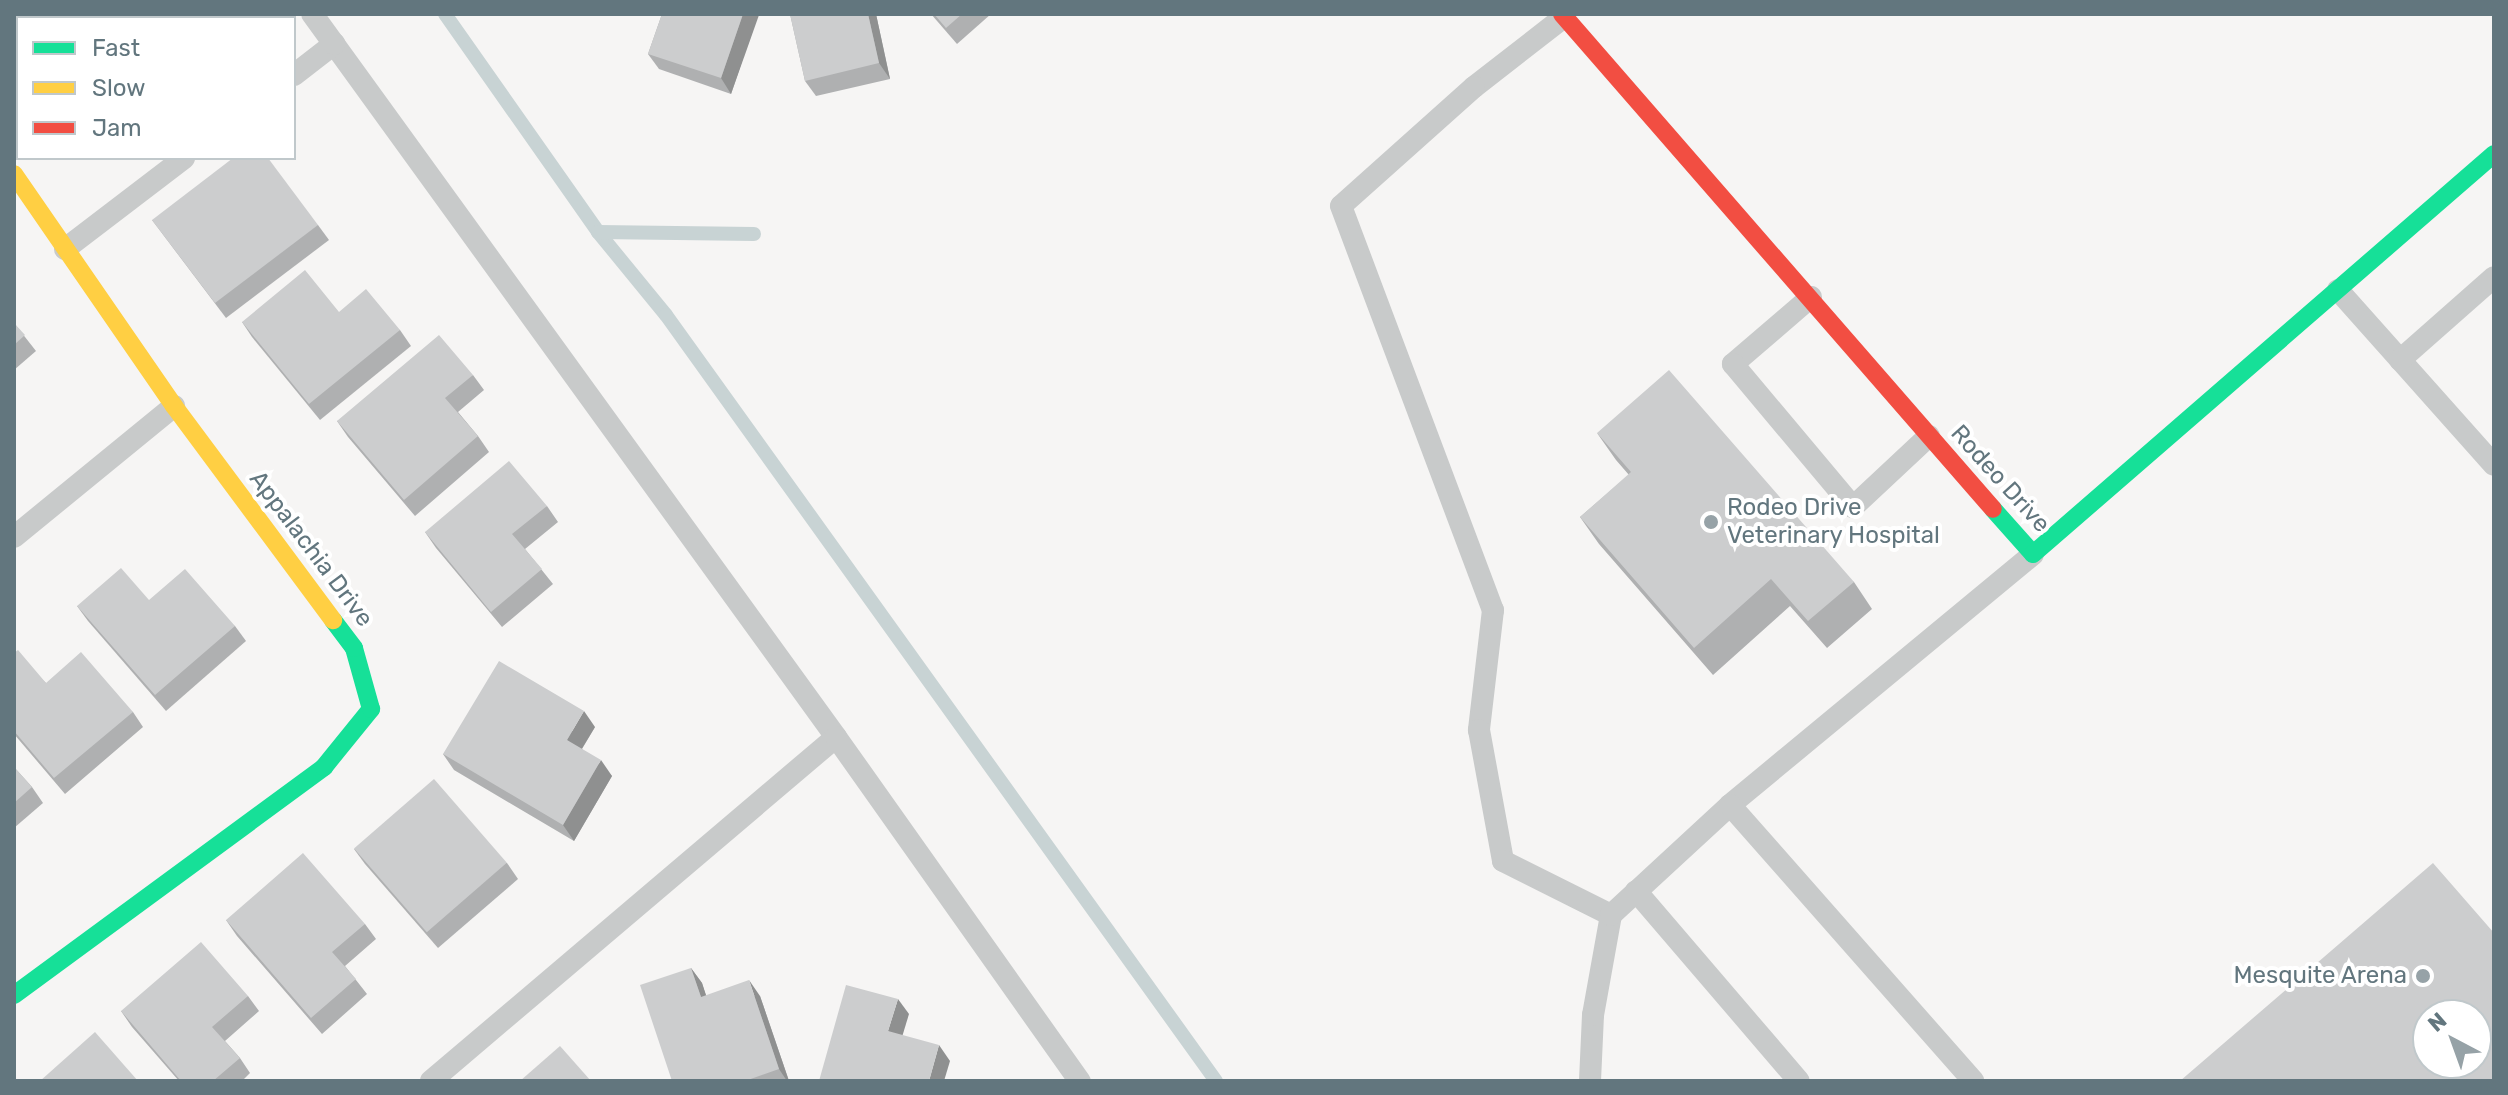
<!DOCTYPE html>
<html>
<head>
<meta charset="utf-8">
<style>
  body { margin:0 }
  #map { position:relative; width:2508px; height:1095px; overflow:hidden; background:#f6f5f4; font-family:Rubik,sans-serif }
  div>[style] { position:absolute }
  .stream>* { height:14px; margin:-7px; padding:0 7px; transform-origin:7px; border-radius:7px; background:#c8d3d4 }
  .lane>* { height:22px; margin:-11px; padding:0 11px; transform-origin:11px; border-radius:11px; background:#c8caca }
  .fast>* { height:18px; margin:-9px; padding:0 9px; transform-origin:9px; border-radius:9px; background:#16e098 }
  .slow>* { height:18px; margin:-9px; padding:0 9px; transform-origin:9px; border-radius:9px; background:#ffcf43 }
  .jam>* { height:18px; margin:-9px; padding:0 9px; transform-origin:9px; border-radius:9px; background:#f24e42 }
  .wall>* { inset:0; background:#afb0b1; transform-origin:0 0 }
  .shaded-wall>* { inset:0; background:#8f9090 }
  .building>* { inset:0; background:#cccdce; transform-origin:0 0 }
  .dots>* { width:22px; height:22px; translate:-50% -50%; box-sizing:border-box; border:4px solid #fff; border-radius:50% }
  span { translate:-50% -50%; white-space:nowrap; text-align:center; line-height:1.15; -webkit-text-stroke:8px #fff; paint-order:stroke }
  .street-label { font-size:24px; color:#62767e }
  .poi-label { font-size:24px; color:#62767e }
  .left { translate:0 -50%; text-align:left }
  .right { translate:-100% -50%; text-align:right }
  .frame { position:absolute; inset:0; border:16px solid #62767e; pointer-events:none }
  .legend { position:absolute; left:16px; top:16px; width:280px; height:144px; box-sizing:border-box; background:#fff; border:2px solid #c0c8cb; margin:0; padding:10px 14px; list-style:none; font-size:24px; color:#62767e }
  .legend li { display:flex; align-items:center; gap:16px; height:40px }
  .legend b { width:40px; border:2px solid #c0c8cb }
  .north { position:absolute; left:2412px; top:999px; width:80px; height:80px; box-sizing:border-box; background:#fff; border:2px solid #c0c8cb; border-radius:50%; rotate:319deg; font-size:22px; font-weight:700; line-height:32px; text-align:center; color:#62767e }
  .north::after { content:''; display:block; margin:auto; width:28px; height:36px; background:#96a2a7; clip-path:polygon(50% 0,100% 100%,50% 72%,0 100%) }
</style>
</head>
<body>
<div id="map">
  <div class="stream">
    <div style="left:445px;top:14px;width:266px;rotate:54.9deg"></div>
    <div style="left:598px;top:232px;width:107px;rotate:50.7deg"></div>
    <div style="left:666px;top:315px;width:943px;rotate:54.32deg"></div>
    <div style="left:598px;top:232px;width:156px;rotate:0.7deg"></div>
  </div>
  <div class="lane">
    <div style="left:1564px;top:17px;width:114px;rotate:142.1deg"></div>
    <div style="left:1474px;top:87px;width:178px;rotate:138.2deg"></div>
    <div style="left:1341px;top:206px;width:432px;rotate:69.4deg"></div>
    <div style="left:1493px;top:610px;width:121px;rotate:96.7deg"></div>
    <div style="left:1479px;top:730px;width:133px;rotate:79.6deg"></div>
    <div style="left:1503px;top:861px;width:121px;rotate:26.6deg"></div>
    <div style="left:334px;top:44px;width:856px;rotate:54.08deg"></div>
    <div style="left:294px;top:75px;width:51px;rotate:-37.8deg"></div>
    <div style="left:334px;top:44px;width:37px;rotate:-126deg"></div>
    <div style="left:65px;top:249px;width:150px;rotate:-37.4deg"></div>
    <div style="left:2338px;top:290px;width:234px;rotate:48.3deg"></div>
    <div style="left:1811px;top:297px;width:103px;rotate:139.3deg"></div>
    <div style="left:1733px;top:364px;width:187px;rotate:50deg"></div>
    <div style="left:1853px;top:507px;width:104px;rotate:-43.1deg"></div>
    <div style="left:2400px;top:360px;width:125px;rotate:-41.4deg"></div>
    <div style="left:14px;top:537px;width:207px;rotate:-39.3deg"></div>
    <div style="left:1730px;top:805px;width:393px;rotate:-39.6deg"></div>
    <div style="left:1636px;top:891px;width:250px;rotate:49.4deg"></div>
    <div style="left:431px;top:1081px;width:531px;rotate:-40.34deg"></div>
    <div style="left:836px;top:737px;width:422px;rotate:54.7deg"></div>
    <div style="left:1590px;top:1081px;width:66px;rotate:-87.4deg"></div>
    <div style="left:1593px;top:1015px;width:102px;rotate:-79.8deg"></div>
    <div style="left:1611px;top:915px;width:162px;rotate:-42.7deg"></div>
    <div style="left:1730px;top:805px;width:368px;rotate:48.6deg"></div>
  </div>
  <div class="fast">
    <div style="left:1993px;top:509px;width:60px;rotate:48.4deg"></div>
    <div style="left:2033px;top:554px;width:610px;rotate:-40.95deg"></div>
    <div style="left:14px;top:995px;width:385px;rotate:-36.3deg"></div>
    <div style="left:324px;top:767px;width:75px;rotate:-51deg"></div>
    <div style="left:371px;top:709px;width:63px;rotate:-105.6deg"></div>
    <div style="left:354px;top:648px;width:35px;rotate:-127deg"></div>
  </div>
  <div class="slow">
    <div style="left:14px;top:174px;width:282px;rotate:55.4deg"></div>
    <div style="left:174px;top:406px;width:267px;rotate:53.4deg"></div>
  </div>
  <div class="jam">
    <div style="left:1562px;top:14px;width:656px;rotate:48.95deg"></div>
  </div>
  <div class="wall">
    <div style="clip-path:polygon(14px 14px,63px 14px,61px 18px,18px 18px,18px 31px,14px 29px)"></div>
    <div style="left:76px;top:14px;width:99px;height:6px"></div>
    <div style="clip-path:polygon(662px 14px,758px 14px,731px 94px,659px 69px,648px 54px)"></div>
    <div style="clip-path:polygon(790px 14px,876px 14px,890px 79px,816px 96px,805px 81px)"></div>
    <div style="clip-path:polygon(931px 14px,991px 14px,957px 44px)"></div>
    <div style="clip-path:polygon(152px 220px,318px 225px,329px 240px,226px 318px)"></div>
    <div style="clip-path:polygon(339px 312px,400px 330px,411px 346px,320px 420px,252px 337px,242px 322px)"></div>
    <div style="clip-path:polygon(14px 323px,36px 351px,14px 370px)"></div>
    <div style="clip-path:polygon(473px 375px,484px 390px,458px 412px,478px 436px,489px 452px,415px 516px,348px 437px,337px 421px)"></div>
    <div style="clip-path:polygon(1597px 433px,1854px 582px,1872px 609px,1827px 648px,1790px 606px,1713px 675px,1599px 544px,1580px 517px,1629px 475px,1616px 460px)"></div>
    <div style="clip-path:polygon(547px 506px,558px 522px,525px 549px,553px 584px,502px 627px,436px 548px,425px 532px)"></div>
    <div style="clip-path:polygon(149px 600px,235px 626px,246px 641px,166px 711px,88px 621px,77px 606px)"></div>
    <div style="clip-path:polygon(14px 653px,46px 683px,133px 712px,143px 727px,65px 794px,14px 734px)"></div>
    <div style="clip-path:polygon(595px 727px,582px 749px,612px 776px,574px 841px,454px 770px,443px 754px)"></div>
    <div style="clip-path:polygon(14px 767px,32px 787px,43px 803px,14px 828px)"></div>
    <div style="clip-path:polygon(354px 849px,507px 863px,518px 879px,438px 948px,365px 864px)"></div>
    <div style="clip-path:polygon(226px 920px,365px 924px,376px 939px,345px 966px,367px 994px,322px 1034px,237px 936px)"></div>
    <div style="clip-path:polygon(691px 968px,702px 983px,706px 996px,760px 996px,789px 1081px,672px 1081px)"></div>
    <div style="clip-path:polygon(248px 996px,259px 1011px,225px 1041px,240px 1058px,250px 1073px,242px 1081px,179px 1081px,132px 1027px,121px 1011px)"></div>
  </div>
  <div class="shaded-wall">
    <div style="clip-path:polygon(45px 14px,63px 14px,61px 18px,43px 18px)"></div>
    <div style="clip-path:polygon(743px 14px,759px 15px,731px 94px,721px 78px)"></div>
    <div style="clip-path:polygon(868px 14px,876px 14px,890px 79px,879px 63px)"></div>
    <div style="clip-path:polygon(584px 711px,595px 727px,578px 755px,567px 740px)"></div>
    <div style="clip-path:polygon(601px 760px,612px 776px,574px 841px,563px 825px)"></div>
    <div style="clip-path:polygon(691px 968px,702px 983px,712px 1013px,701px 997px)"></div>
    <div style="clip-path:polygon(749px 980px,760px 996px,789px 1081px,787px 1081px,779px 1069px)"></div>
    <div style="clip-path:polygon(898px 999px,909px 1014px,899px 1047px,888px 1031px)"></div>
    <div style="clip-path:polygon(939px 1045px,950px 1061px,944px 1081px,929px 1081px)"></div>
  </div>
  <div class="building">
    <div style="clip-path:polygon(14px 14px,45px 14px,43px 18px,18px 18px,18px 21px,14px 19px)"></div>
    <div style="left:76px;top:14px;width:80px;height:6px"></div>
    <div style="clip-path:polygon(662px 14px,743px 14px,721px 78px,648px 54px)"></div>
    <div style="clip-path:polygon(790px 14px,868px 14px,879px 63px,805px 81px)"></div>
    <div style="clip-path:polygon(934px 14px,962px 14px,946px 28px)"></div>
    <div style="clip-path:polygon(233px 158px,268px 158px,318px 225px,215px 303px,152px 220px)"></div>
    <div style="clip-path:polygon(305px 270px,339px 312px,366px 289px,400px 330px,309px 404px,242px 322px)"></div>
    <div style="clip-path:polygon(14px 323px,25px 335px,14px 345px)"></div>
    <div style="clip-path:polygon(439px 335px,473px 375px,445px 398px,478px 436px,404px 500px,337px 421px)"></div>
    <div style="clip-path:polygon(1669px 370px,1854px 582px,1808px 621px,1771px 579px,1694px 648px,1580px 517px,1631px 472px,1597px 433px)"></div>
    <div style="clip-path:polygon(509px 461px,547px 506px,512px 534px,542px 569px,491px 612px,425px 532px)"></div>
    <div style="clip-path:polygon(121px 568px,149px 600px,185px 569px,235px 626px,155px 695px,77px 606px)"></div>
    <div style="clip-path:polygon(18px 650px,46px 683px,81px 652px,133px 712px,54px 778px,14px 731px,14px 653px)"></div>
    <div style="clip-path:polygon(499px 661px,584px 711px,567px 740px,601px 760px,563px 825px,443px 754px)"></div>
    <div style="clip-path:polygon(14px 767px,32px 787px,14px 803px)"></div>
    <div style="left:434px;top:779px;width:111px;height:106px;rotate:49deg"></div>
    <div style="clip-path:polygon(303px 853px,365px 924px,332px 952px,356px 979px,311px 1018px,226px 920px)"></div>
    <div style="clip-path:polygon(evenodd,2433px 863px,2494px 933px,2494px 1081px,2180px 1081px,2433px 863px,2428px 1015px,2476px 1015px,2476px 1063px,2428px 1063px,2428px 1015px)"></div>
    <div style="clip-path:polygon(201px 942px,248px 996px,212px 1027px,240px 1058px,213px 1081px,181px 1081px,121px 1011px)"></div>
    <div style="clip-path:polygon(691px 968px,701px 997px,749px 980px,779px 1069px,745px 1081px,672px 1081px,640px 985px)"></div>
    <div style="clip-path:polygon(846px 985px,898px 999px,888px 1031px,939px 1045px,929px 1081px,819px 1081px)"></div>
    <div style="clip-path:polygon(95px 1032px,138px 1081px,40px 1081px)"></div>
    <div style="clip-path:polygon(560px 1046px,591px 1081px,520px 1081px)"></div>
  </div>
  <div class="dots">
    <div style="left:1711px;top:522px;background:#96a2a7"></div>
    <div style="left:2423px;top:976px;background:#96a2a7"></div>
  </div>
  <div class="street-label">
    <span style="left:2000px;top:479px;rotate:48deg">Rodeo Drive</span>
    <span style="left:311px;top:549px;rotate:53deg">Appalachia Drive</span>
  </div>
  <div class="poi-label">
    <span class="left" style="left:1727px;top:522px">Rodeo Drive<br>Veterinary Hospital</span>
    <span class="right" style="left:2407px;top:976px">Mesquite Arena</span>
  </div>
  <div class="frame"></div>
  <ul class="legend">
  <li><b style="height:10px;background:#16e098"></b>Fast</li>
  <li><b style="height:10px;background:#ffcf43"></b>Slow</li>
  <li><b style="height:10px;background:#f24e42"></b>Jam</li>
  </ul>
  <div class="north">N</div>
</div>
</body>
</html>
